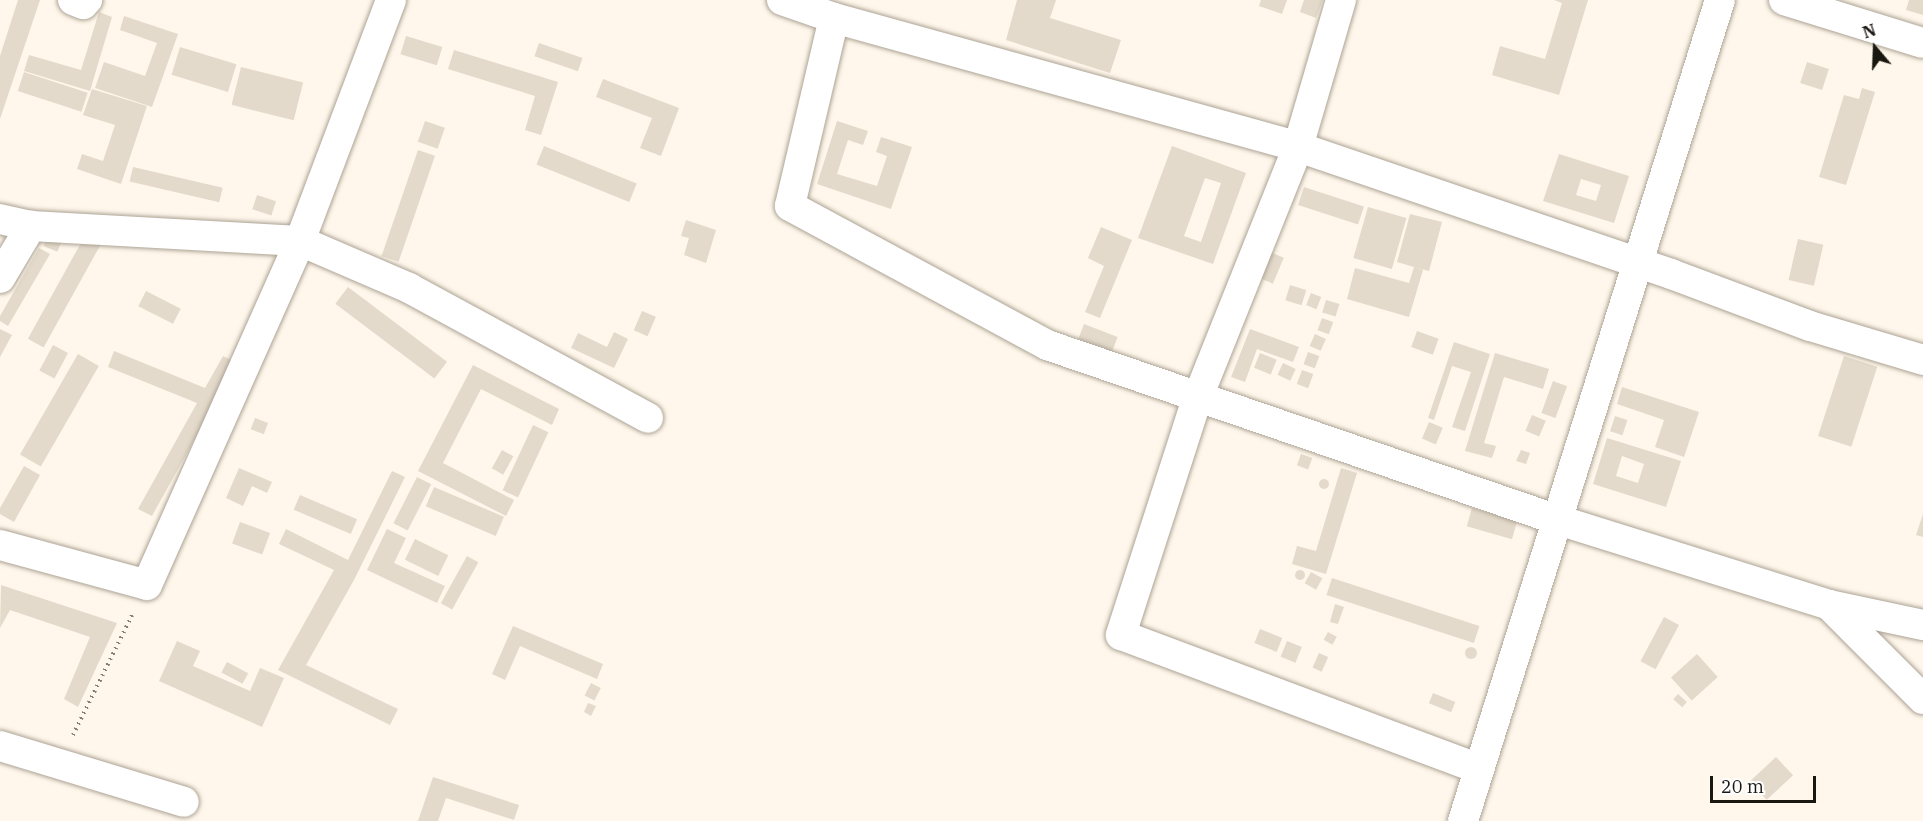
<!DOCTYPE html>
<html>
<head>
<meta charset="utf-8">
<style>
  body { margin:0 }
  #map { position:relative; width:1923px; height:821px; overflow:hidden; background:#fff7eb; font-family:"IBM Plex Serif",serif }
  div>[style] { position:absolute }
  .building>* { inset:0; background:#e4dacb; transform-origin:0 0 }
  .round { border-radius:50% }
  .path>* { height:4px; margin-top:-2px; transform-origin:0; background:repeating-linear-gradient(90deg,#837e75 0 1.5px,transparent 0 6px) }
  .roads { filter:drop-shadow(0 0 2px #aca395) drop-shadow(0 0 2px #aca395) }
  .street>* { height:30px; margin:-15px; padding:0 15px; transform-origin:15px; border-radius:15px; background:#fff }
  span { translate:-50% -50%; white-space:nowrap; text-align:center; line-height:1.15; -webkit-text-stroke:4.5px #fff; paint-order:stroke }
  .north { position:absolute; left:1845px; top:18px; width:60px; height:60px; -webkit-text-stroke:4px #fff; paint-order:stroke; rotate:341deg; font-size:16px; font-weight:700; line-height:24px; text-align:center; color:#1a1711 }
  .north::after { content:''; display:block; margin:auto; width:21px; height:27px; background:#1a1711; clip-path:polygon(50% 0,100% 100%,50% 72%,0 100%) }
  .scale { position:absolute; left:1710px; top:776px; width:106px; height:27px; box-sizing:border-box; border:3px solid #1a1711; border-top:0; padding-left:8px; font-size:18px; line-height:21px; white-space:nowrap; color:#1a1711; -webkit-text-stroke:4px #fff; paint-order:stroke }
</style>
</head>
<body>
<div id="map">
  <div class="building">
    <div style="clip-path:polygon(18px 0,40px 0,0 119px,0 56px)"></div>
    <div style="clip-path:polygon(1017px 0,1056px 0,1050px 18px,1121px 40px,1110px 73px,1006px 40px)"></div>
    <div style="clip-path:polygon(1261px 0,1287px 0,1282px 14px,1259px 6px)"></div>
    <div style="clip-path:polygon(1304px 0,1323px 0,1316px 18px,1300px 12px)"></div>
    <div style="clip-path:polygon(1554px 0,1588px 0,1559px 95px,1492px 75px,1500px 46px,1545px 59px,1562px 3px)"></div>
    <div style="clip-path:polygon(1909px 0,1923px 0,1923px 15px,1906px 10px)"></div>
    <div style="clip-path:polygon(99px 12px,112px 17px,90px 91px,24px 71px,29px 55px,81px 70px)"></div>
    <div style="clip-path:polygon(124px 16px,178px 34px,152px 107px,95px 88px,104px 62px,145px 76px,157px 43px,120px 30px)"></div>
    <div style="left:406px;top:36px;width:38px;height:19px;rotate:17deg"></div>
    <div style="left:539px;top:43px;width:46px;height:14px;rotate:19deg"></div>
    <div style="left:180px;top:47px;width:59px;height:29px;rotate:17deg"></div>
    <div style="clip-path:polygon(454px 50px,558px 82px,541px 135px,525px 130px,535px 96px,448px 69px)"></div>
    <div style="left:1807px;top:62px;width:23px;height:22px;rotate:18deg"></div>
    <div style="left:241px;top:67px;width:64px;height:39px;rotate:14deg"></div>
    <div style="left:24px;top:72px;width:67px;height:20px;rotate:18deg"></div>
    <div style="clip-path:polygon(603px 79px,679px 108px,661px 156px,640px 148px,652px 118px,596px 97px)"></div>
    <div style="clip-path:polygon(1862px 88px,1875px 92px,1846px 185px,1819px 177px,1844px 95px,1859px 99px)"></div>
    <div style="clip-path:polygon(92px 89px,147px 106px,121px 184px,77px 169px,82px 154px,103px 161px,115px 125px,83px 115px)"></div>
    <div style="left:425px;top:121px;width:21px;height:22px;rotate:19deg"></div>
    <div style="clip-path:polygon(837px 121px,868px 131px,863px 145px,848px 140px,837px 174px,877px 186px,887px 156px,876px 152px,881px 137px,912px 147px,891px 209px,817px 184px)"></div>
    <div style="left:544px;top:146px;width:100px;height:20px;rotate:22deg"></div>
    <div style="clip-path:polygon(evenodd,1172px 146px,1246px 173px,1213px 264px,1138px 238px,1172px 146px,1205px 178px,1221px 183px,1201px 242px,1184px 236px,1205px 178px)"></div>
    <div style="left:418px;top:150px;width:18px;height:112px;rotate:19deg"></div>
    <div style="clip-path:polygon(evenodd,1559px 154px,1629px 176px,1614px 223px,1543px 201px,1559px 154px,1581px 179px,1601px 185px,1596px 201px,1576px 195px,1581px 179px)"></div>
    <div style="left:133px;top:167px;width:92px;height:15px;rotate:13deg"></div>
    <div style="left:1304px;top:187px;width:63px;height:19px;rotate:18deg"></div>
    <div style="left:257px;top:195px;width:20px;height:15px;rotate:18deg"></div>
    <div style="left:1368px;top:207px;width:40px;height:53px;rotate:16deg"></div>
    <div style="clip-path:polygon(1410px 214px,1442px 222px,1429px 271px,1417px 268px,1423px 270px,1409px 317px,1347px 299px,1355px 268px,1409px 283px,1414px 267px,1397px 262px)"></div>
    <div style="clip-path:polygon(686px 220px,716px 230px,706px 263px,684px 255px,689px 238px,681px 236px)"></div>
    <div style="clip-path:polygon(1101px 227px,1132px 240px,1100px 318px,1085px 312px,1104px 266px,1088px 258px)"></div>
    <div style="left:87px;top:232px;width:18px;height:122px;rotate:29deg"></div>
    <div style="left:49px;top:233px;width:15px;height:14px;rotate:23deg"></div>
    <div style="left:1798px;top:239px;width:26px;height:42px;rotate:13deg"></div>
    <div style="clip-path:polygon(39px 248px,50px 254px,8px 326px,0 321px,0 316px)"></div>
    <div style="left:1270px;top:252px;width:15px;height:28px;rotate:23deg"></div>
    <div style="left:1290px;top:285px;width:17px;height:16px;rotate:17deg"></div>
    <div style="left:348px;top:287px;width:124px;height:21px;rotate:37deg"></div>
    <div style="left:146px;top:291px;width:39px;height:17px;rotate:27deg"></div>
    <div style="left:1311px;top:293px;width:11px;height:13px;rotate:22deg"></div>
    <div style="left:1326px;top:300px;width:14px;height:13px;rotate:17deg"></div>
    <div style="left:642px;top:311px;width:15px;height:21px;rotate:23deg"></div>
    <div style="left:1322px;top:318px;width:12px;height:13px;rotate:20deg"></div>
    <div style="left:1084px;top:324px;width:36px;height:16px;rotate:21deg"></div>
    <div style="clip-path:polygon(0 329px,12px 335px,0 357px)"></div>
    <div style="clip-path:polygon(1250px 329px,1299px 347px,1293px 362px,1257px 349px,1245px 382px,1231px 377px)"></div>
    <div style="left:1417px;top:331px;width:23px;height:17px;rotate:20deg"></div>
    <div style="clip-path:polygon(614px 332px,628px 339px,614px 368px,571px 348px,578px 333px,607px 347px)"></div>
    <div style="left:1315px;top:334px;width:12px;height:13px;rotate:24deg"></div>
    <div style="clip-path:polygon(1454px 342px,1490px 354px,1465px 431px,1452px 427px,1471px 372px,1452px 366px,1434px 420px,1428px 418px)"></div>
    <div style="left:53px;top:345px;width:17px;height:29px;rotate:28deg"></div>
    <div style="clip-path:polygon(114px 351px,205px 388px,223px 356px,237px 363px,152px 516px,138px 509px,197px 403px,108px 367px)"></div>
    <div style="left:1308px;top:352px;width:12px;height:13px;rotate:20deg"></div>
    <div style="left:1260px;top:353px;width:18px;height:16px;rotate:22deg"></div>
    <div style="clip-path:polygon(1495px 353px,1549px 369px,1543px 389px,1504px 377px,1484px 443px,1496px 446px,1492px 458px,1465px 451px)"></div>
    <div style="left:78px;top:354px;width:24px;height:116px;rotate:30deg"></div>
    <div style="left:1844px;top:356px;width:35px;height:84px;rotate:18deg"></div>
    <div style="left:1283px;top:363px;width:14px;height:13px;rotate:25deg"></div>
    <div style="clip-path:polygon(473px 365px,559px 409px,552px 425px,481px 389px,443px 463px,514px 500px,506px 516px,418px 471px)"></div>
    <div style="left:1302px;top:370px;width:12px;height:15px;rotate:20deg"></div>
    <div style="left:1553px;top:381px;width:15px;height:34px;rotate:20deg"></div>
    <div style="clip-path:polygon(1622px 387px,1699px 412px,1684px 457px,1655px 447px,1664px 420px,1617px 404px)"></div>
    <div style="left:1532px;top:415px;width:15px;height:17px;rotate:23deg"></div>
    <div style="left:1615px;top:416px;width:13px;height:16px;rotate:18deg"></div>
    <div style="left:255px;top:418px;width:14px;height:12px;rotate:21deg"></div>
    <div style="left:1429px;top:422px;width:15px;height:18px;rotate:23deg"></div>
    <div style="left:533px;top:425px;width:17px;height:72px;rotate:25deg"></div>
    <div style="clip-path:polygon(evenodd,1607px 438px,1681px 461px,1666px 507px,1593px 484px,1607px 438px,1622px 456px,1644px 464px,1638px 483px,1616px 476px,1622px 456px)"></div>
    <div style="left:502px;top:450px;width:13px;height:21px;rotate:29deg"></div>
    <div style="clip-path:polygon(1521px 450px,1530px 453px,1526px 464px,1516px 461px)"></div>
    <div style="left:1301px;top:454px;width:12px;height:12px;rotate:20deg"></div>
    <div style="clip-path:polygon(24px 466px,40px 475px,14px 522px,0 514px,0 508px)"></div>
    <div style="clip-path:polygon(239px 468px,272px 482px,267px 493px,252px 486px,243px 506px,226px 498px)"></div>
    <div style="clip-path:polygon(1341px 468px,1357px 473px,1326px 574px,1292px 564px,1297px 546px,1316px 551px)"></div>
    <div style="clip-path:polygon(392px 471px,405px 477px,354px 580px,306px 665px,398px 709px,390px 725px,278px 670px,334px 570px,279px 544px,286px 529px,348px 560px)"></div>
    <div style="left:417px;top:477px;width:16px;height:52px;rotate:27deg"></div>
    <div class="round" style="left:1319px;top:479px;width:10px;height:10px"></div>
    <div style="left:434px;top:487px;width:76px;height:21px;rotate:23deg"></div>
    <div style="left:300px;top:495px;width:62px;height:16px;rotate:23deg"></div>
    <div style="left:1472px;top:508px;width:47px;height:19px;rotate:16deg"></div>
    <div style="clip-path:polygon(1923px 514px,1923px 537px,1916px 535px)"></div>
    <div style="left:240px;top:522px;width:32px;height:23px;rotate:20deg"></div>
    <div style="clip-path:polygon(387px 529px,406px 538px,394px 563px,445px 586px,437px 603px,367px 570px)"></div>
    <div style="left:415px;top:539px;width:37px;height:23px;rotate:26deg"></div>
    <div style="left:467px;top:556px;width:13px;height:54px;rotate:29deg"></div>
    <div class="round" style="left:1295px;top:570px;width:10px;height:10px"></div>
    <div style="left:1311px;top:572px;width:13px;height:13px;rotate:29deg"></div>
    <div style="left:1332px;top:578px;width:155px;height:18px;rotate:18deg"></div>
    <div style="clip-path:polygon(1px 585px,117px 623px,78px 707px,64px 699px,90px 637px,10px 610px,0 628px)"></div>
    <div style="clip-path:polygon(1335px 604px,1344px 607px,1338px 624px,1330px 622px)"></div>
    <div style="left:1664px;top:617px;width:17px;height:50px;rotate:28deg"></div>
    <div style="clip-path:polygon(513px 626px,603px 664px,597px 679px,520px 646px,505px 680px,492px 674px)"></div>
    <div style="left:1260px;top:629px;width:24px;height:15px;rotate:22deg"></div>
    <div style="left:1328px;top:632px;width:10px;height:9px;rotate:29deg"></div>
    <div style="clip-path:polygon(177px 641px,200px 651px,193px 666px,250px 691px,260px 668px,284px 678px,262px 727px,159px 681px)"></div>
    <div style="left:1287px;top:641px;width:16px;height:17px;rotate:22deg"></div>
    <div class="round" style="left:1465px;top:647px;width:12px;height:12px"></div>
    <div style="left:1319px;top:653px;width:10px;height:16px;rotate:24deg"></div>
    <div style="left:1697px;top:654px;width:31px;height:35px;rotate:48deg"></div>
    <div style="left:227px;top:662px;width:24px;height:12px;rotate:28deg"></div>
    <div style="left:591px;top:683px;width:11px;height:14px;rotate:27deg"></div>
    <div style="left:1433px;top:693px;width:24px;height:11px;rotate:22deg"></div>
    <div style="left:1678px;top:694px;width:12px;height:7px;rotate:42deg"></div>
    <div style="clip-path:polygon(588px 703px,596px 706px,591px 716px,584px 712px)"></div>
    <div style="left:1776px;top:757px;width:25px;height:36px;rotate:47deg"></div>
    <div style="clip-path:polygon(433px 777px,519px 805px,514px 820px,446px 798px,438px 821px,418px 821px)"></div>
  </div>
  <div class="path">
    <div style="left:73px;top:735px;width:134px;rotate:-63.8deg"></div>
  </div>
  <div class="roads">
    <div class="street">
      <div style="left:73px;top:0;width:11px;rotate:22deg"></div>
      <div style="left:83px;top:4px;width:6px;rotate:-45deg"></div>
      <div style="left:782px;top:0;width:55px;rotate:19.1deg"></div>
      <div style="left:834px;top:18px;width:193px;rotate:103.2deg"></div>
      <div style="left:790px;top:206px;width:292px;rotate:28.4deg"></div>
      <div style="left:1047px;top:345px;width:537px;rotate:18.91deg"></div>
      <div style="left:1555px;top:519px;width:287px;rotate:17.4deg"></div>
      <div style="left:1829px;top:605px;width:96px;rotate:12deg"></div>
      <div style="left:1341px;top:0;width:153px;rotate:106.3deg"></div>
      <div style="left:1298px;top:147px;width:271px;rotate:111.8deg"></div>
      <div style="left:1197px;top:399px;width:248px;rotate:107.9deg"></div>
      <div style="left:1121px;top:635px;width:382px;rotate:20.5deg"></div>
      <div style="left:1784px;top:0;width:145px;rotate:17.2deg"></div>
      <div style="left:834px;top:18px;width:482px;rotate:15.5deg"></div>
      <div style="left:1298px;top:147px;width:394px;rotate:18.8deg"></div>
      <div style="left:1671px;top:274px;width:148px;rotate:20.5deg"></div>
      <div style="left:1810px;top:326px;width:118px;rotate:16.7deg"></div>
      <div style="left:0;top:219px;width:32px;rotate:13deg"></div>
      <div style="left:31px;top:226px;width:269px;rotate:3.2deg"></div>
      <div style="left:300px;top:241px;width:258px;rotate:-69.3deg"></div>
      <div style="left:0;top:278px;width:61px;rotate:-59.2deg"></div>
      <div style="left:0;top:545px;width:152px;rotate:15.2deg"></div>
      <div style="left:147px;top:585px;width:376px;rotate:-66deg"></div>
      <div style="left:300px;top:241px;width:119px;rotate:23.3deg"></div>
      <div style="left:409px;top:288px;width:272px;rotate:28.5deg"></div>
      <div style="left:1829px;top:605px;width:133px;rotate:45deg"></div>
      <div style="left:0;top:746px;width:192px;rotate:16.9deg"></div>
      <div style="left:1463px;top:821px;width:860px;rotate:-72.62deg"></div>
    </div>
  </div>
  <div class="north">N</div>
  <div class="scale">20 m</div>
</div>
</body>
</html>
